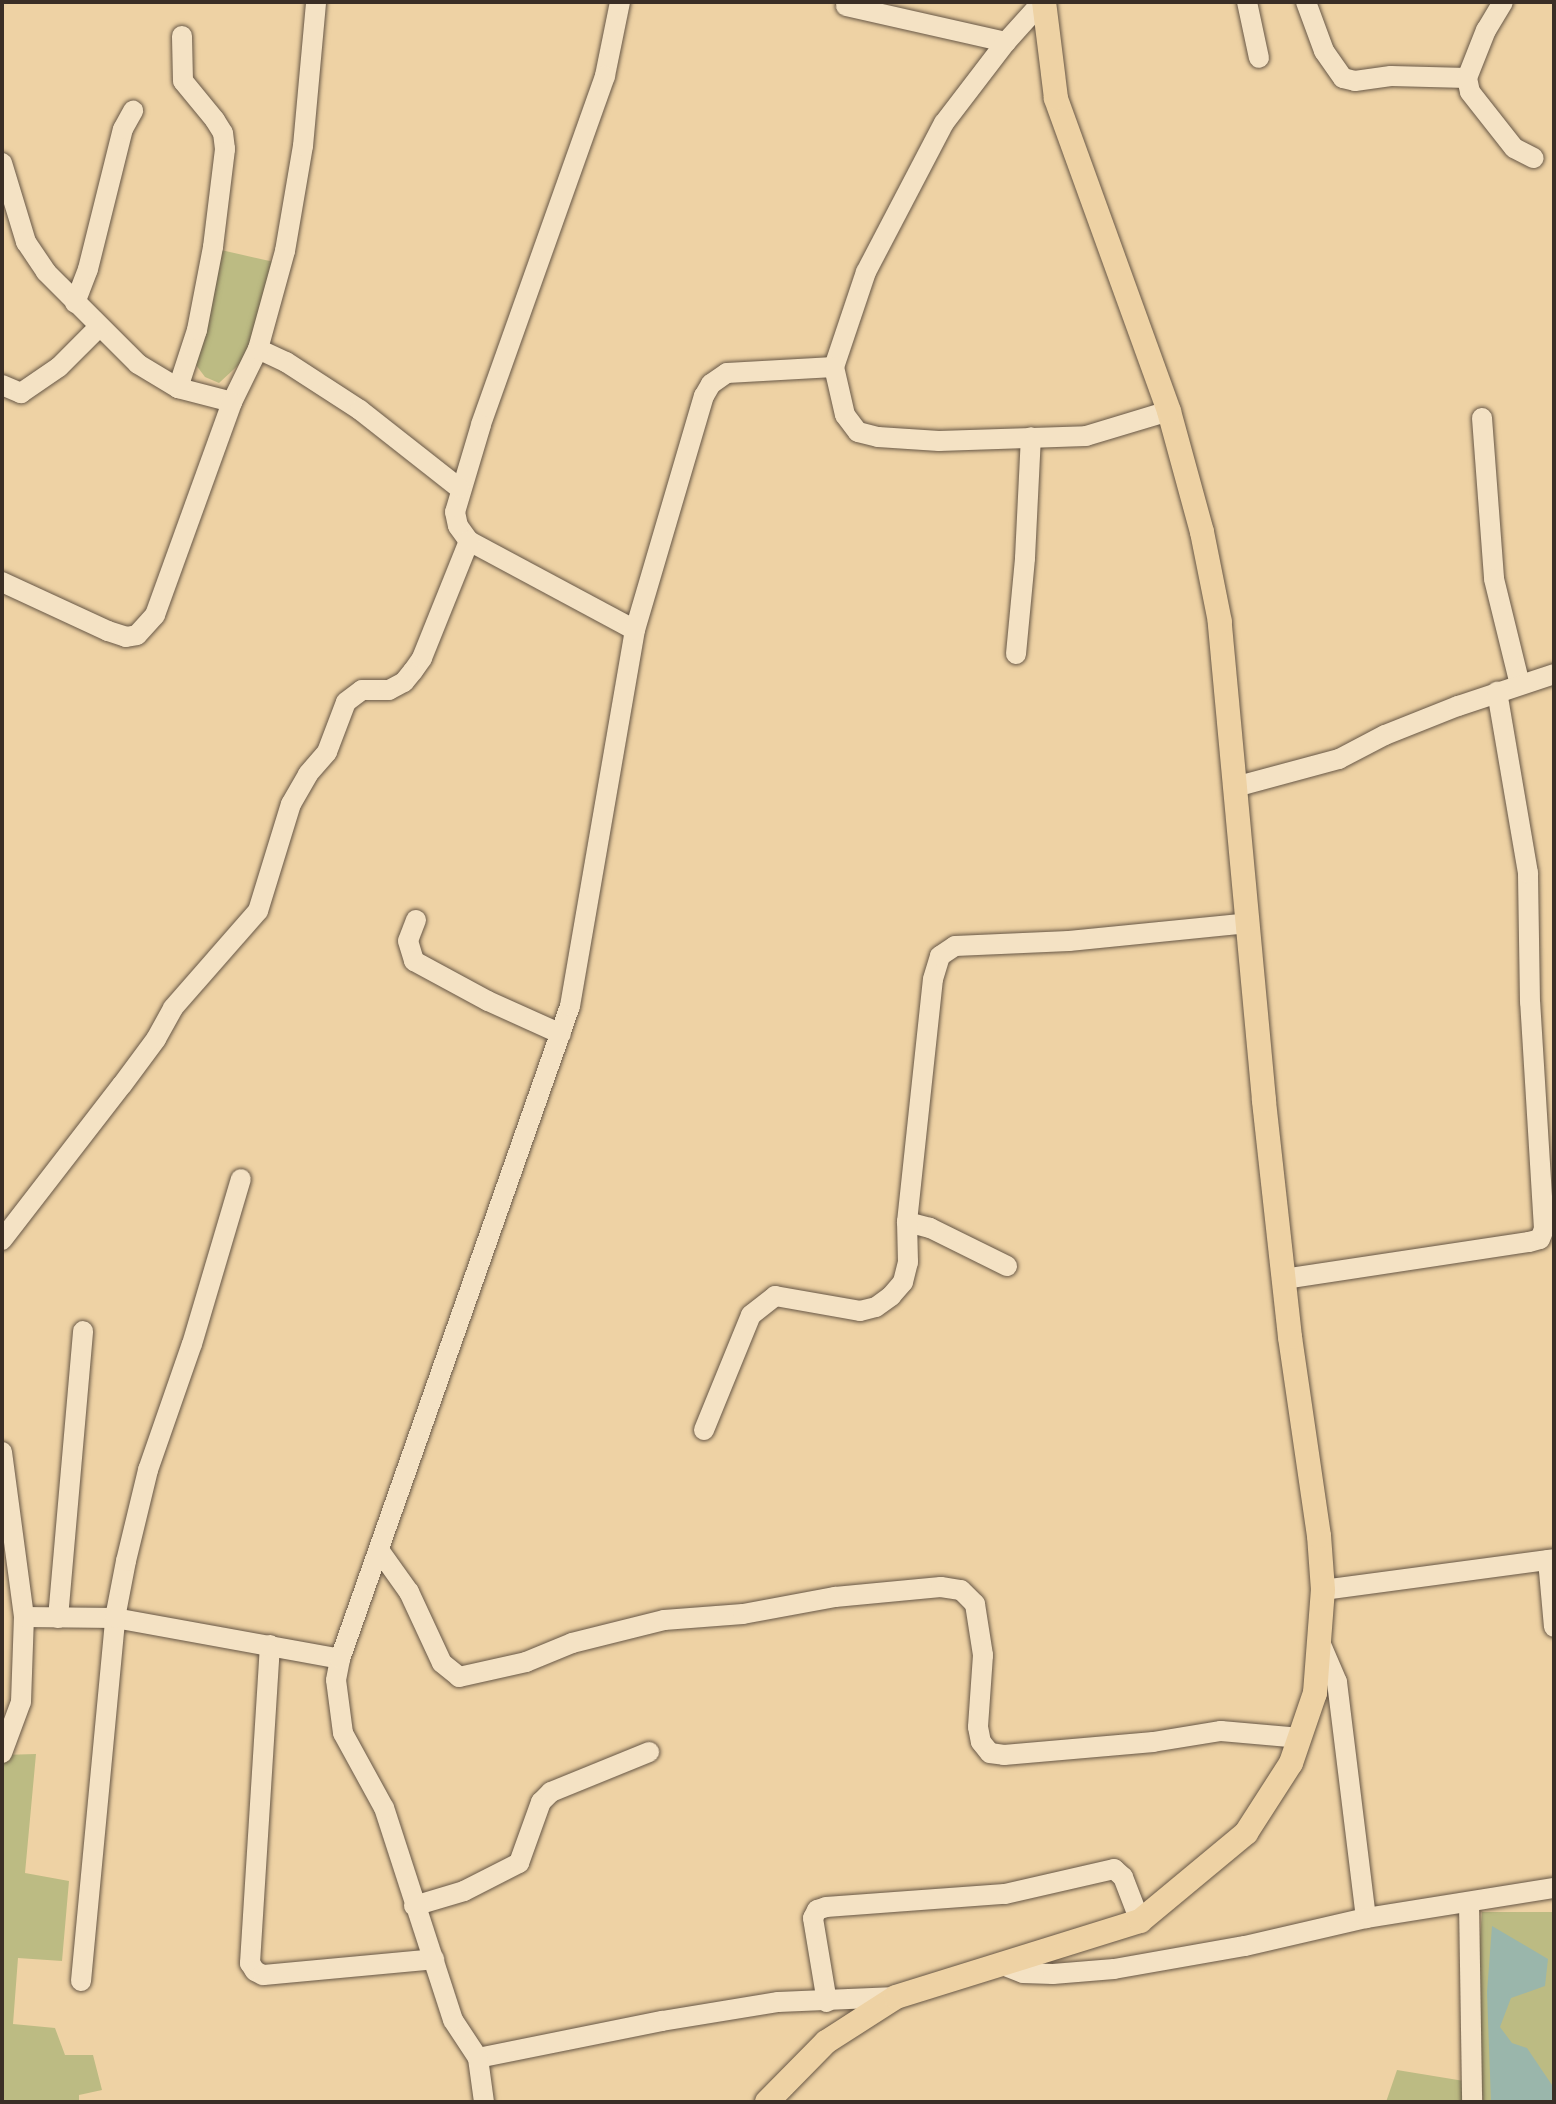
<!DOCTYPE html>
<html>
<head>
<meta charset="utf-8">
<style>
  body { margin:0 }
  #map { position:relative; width:1556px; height:2104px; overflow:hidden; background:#eed2a4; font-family:"IM FELL Double Pica",serif }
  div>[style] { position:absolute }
  .green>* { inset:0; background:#bcbb83 }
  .water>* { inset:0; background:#9ab6ab }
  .roads { filter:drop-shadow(0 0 2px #675746) drop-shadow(0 0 2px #675746) }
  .minor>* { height:20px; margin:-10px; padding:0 10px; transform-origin:10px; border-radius:10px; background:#f4e2c4 }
  .major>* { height:24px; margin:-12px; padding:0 12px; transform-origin:12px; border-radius:12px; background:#eed2a4 }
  span { translate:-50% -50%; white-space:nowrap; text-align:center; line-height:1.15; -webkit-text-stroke:6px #f4e2c4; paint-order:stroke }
  .frame { position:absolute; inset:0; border:4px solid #3a2e26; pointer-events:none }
</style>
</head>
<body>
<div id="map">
  <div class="green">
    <div style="clip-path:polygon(221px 250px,274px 262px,246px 358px,219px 383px,205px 377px,193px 361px)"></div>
    <div style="clip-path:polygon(36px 1754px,25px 1873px,69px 1881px,62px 1961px,18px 1958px,13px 2024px,55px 2028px,65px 2055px,93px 2055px,102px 2090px,79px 2095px,79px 2102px,2px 2102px,2px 1755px)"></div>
    <div style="clip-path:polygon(1482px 1912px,1552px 1912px,1554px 2102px,1483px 2102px,1476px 1995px)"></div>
    <div style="clip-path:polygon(1397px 2070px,1464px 2081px,1464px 2102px,1386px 2102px)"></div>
  </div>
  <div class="water">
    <div style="clip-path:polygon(1492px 1926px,1548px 1959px,1545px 1986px,1511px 1998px,1500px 2027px,1512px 2043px,1527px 2048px,1554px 2088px,1554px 2102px,1491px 2102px,1487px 1992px)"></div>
  </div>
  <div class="roads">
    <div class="minor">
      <div style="left:620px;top:2px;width:76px;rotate:101.5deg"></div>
      <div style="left:605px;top:76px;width:370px;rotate:109.6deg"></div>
      <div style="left:481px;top:425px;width:91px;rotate:106.6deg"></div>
      <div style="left:455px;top:512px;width:14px;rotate:78deg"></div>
      <div style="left:458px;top:526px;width:19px;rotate:54deg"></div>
      <div style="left:469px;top:541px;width:188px;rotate:28.2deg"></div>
      <div style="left:1247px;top:2px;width:57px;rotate:77.9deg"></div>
      <div style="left:1306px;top:2px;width:52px;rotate:69.8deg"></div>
      <div style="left:1324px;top:51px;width:33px;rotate:55deg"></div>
      <div style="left:1343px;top:78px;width:12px;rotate:14deg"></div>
      <div style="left:1355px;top:81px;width:36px;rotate:-8deg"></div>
      <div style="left:1391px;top:76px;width:76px;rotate:1.5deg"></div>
      <div style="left:1503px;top:2px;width:33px;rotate:121deg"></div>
      <div style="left:1486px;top:30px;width:52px;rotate:111.6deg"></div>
      <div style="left:1467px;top:78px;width:14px;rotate:78deg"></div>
      <div style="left:1470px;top:92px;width:71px;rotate:51.8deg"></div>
      <div style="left:1514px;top:148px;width:22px;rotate:27deg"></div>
      <div style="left:846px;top:6px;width:164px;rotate:12.7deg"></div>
      <div style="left:2px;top:163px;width:83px;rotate:73.1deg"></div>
      <div style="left:26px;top:242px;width:36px;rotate:56deg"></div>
      <div style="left:46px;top:272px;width:130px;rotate:45deg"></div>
      <div style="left:138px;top:364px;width:47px;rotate:31deg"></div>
      <div style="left:178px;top:388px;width:56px;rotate:14.5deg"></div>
      <div style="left:232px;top:402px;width:59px;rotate:-63.9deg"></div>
      <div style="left:258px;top:349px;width:31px;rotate:25deg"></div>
      <div style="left:286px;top:362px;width:88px;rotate:33deg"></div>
      <div style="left:360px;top:410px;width:126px;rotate:38.2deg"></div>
      <div style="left:75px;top:303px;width:36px;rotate:-69deg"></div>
      <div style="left:88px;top:269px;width:144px;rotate:-76deg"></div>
      <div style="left:123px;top:129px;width:21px;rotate:-61deg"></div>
      <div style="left:258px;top:349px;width:102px;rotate:-74.6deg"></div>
      <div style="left:285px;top:251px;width:107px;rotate:-80.3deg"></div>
      <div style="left:303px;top:146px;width:145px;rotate:-84.8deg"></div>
      <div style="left:834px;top:367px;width:100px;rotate:-71.4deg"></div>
      <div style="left:866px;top:272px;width:168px;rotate:-62.4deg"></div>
      <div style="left:944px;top:123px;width:102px;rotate:-52.6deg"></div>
      <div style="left:1006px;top:42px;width:54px;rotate:-48deg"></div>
      <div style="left:2px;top:385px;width:21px;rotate:23deg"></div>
      <div style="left:21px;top:393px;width:46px;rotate:-34.4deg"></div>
      <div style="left:59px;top:367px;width:57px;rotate:-45deg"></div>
      <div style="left:178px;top:388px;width:61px;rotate:-71.9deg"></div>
      <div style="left:197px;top:330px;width:85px;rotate:-79.1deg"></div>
      <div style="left:213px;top:247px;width:99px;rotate:-83deg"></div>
      <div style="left:225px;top:149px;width:16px;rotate:-97deg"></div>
      <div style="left:223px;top:133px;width:15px;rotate:-122deg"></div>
      <div style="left:215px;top:120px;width:50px;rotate:-129.4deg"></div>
      <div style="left:183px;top:81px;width:45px;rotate:-91.3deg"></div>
      <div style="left:1482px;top:418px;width:161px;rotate:85.7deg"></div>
      <div style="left:1494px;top:579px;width:109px;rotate:76.2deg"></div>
      <div style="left:2px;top:582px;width:117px;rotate:24.8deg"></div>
      <div style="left:108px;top:631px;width:19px;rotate:18deg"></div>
      <div style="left:126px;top:637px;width:11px;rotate:-10deg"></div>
      <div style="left:137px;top:635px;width:27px;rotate:-48deg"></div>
      <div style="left:155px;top:615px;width:226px;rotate:-70.1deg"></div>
      <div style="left:1016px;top:654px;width:96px;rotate:-84.6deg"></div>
      <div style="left:1025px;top:558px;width:121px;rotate:-87.2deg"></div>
      <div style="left:1235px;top:787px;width:108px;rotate:-15.1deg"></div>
      <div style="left:1339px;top:759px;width:52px;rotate:-27.6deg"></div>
      <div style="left:1385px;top:735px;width:79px;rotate:-21.7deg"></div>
      <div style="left:1458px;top:706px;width:101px;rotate:-18.4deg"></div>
      <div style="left:416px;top:920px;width:22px;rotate:111deg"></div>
      <div style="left:408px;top:941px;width:21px;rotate:73deg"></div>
      <div style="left:414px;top:961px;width:84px;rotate:28.4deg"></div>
      <div style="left:488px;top:1001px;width:80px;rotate:24.3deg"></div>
      <div style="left:2px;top:1240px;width:196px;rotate:-52.3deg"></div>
      <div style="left:122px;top:1085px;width:57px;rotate:-53.5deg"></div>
      <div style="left:156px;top:1039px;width:35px;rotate:-61deg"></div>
      <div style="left:173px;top:1008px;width:129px;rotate:-48.8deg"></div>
      <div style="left:258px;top:911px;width:112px;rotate:-72.9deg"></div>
      <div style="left:291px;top:804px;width:34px;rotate:-60deg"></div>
      <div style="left:308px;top:774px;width:29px;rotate:-49deg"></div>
      <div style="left:327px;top:752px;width:53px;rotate:-69.2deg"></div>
      <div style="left:346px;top:702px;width:20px;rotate:-37deg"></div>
      <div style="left:362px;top:690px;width:27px"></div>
      <div style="left:389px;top:690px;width:17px;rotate:-28deg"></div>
      <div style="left:404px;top:682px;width:14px;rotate:-51deg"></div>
      <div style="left:413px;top:671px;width:16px;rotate:-55deg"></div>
      <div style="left:422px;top:658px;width:126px;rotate:-68.1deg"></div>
      <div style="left:1007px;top:1266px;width:86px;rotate:-153.7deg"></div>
      <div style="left:930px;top:1228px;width:24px;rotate:-165deg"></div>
      <div style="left:907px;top:1222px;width:244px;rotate:-83.9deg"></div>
      <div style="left:933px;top:979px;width:24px;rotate:-73deg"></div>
      <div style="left:940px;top:956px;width:18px;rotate:-34deg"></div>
      <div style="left:955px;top:946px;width:114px;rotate:-2.5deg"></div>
      <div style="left:1069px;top:941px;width:180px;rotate:-5.7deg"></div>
      <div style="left:1284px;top:1279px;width:248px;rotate:-8.6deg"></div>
      <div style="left:1529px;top:1242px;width:11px;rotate:-15deg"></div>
      <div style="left:1540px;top:1239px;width:11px;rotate:-68deg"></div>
      <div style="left:1544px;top:1229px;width:227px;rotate:-93.5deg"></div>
      <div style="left:1530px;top:1002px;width:129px;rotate:-90.9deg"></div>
      <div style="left:1528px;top:873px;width:184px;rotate:-99.7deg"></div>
      <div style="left:704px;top:1430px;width:124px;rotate:-67.8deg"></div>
      <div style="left:751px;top:1315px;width:31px;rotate:-38deg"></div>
      <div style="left:775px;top:1296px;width:86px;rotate:10deg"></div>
      <div style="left:860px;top:1311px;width:16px;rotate:-14deg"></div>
      <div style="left:876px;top:1307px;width:19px;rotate:-36deg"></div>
      <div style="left:891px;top:1296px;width:18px;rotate:-49deg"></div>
      <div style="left:903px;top:1282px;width:21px;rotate:-76deg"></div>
      <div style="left:908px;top:1262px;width:40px;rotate:-91.4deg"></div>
      <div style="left:2px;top:1452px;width:166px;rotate:82.4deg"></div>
      <div style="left:379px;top:1550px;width:52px;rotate:54.5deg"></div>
      <div style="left:409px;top:1592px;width:78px;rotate:65.1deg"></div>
      <div style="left:442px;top:1663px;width:22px;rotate:39deg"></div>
      <div style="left:459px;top:1677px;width:69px;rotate:-12.6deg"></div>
      <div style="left:526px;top:1662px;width:50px;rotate:-22.4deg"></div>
      <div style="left:572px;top:1643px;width:95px;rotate:-14deg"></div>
      <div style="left:664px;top:1620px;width:79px;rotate:-4.3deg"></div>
      <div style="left:743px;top:1614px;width:94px;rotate:-10.5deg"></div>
      <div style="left:835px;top:1597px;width:106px;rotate:-5.4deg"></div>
      <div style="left:941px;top:1587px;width:20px;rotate:9deg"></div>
      <div style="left:961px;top:1590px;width:20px;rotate:45deg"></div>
      <div style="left:975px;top:1604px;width:52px;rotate:81.1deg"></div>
      <div style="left:983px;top:1655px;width:72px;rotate:94deg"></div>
      <div style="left:978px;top:1727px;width:15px;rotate:79deg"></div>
      <div style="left:981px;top:1742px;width:14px;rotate:51deg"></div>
      <div style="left:990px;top:1753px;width:14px;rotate:8deg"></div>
      <div style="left:1004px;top:1755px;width:150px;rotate:-5deg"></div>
      <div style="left:1153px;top:1742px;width:69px;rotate:-9.2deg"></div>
      <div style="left:1221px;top:1731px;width:80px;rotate:5deg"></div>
      <div style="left:1548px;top:1560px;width:67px;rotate:84.9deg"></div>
      <div style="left:1323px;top:1590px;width:233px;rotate:-7.6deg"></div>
      <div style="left:58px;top:1618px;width:288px;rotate:-85deg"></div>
      <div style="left:1319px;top:1640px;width:46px;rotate:66.8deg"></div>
      <div style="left:1337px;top:1682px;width:238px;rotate:83deg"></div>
      <div style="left:270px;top:1645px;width:319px;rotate:93.6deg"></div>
      <div style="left:250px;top:1963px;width:9px;rotate:58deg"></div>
      <div style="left:255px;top:1971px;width:9px;rotate:27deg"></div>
      <div style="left:263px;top:1975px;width:172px;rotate:-5.3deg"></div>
      <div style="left:2px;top:1753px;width:54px;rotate:-69.6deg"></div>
      <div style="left:21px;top:1702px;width:85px;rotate:-88deg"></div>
      <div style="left:24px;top:1617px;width:91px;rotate:0.6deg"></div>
      <div style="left:115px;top:1618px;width:229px;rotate:10.3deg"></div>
      <div style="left:1469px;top:1902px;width:200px;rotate:89.1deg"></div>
      <div style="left:414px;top:1906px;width:52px;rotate:-16.7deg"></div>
      <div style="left:464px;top:1891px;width:62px;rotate:-27deg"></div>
      <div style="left:519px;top:1863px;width:65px;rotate:-70.2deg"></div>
      <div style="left:541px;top:1802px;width:14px;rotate:-45deg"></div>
      <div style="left:551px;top:1792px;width:106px;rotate:-22.2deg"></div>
      <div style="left:1005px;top:1966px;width:19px;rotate:21deg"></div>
      <div style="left:1023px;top:1973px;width:30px;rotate:2deg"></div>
      <div style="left:1053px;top:1974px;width:61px;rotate:-4.7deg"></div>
      <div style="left:1114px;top:1969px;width:133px;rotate:-10deg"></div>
      <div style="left:1245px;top:1946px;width:124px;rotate:-13deg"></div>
      <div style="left:1366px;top:1918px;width:190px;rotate:-9.1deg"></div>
      <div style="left:81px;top:1981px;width:365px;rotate:-84.6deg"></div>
      <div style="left:115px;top:1618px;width:58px;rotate:-79.1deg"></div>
      <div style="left:126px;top:1561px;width:94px;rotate:-76.4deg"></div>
      <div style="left:148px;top:1470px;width:133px;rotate:-70.8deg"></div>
      <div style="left:192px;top:1344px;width:172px;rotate:-73.5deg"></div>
      <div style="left:827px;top:2002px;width:85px;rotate:-99.5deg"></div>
      <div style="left:813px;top:1918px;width:9px;rotate:-63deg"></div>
      <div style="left:817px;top:1910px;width:9px;rotate:-18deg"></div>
      <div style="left:826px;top:1907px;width:179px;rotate:-4.2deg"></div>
      <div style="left:1005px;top:1894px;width:112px;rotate:-12.9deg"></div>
      <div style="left:1114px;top:1869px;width:12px;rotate:42deg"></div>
      <div style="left:1123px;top:1877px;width:47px;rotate:68.9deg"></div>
      <div style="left:478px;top:2058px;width:188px;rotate:-11.4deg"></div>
      <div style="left:662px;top:2021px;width:118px;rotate:-9.3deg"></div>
      <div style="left:778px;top:2002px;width:118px;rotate:-2.4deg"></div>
      <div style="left:484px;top:2102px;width:44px;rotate:-97.8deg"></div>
      <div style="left:478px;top:2058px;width:45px;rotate:-123.3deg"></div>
      <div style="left:453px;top:2020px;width:223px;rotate:-108deg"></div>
      <div style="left:384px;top:1808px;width:85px;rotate:-118.7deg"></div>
      <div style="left:343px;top:1733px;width:53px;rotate:-97.5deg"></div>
      <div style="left:336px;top:1680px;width:21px;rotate:-79deg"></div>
      <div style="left:340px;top:1659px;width:692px;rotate:-70.6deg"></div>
      <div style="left:570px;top:1006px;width:382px;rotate:-80.2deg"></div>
      <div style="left:635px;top:630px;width:244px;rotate:-73.6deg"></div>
      <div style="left:704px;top:396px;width:14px;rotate:-60deg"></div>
      <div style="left:711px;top:384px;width:19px;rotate:-35deg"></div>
      <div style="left:727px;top:373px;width:107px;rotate:-3.2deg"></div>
      <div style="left:834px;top:367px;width:49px;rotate:77.1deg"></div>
      <div style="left:845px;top:415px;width:21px;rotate:53deg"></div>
      <div style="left:858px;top:432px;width:21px;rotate:14deg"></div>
      <div style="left:878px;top:437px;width:61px;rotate:3.8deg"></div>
      <div style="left:939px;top:441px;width:147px;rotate:-1.9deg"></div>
      <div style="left:1086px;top:436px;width:87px;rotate:-16.8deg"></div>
    </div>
    <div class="major">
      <div style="left:767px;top:2102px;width:84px;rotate:-45.5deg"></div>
      <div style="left:826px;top:2042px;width:83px;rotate:-32.7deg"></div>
      <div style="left:896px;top:1997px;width:256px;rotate:-17.3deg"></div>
      <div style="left:1140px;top:1921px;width:138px;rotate:-39.7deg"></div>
      <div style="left:1246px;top:1833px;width:83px;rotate:-57.3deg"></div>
      <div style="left:1291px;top:1763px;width:74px;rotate:-71.1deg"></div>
      <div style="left:1315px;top:1693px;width:103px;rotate:-85.6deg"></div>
      <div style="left:1323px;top:1590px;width:54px;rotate:-94.2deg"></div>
      <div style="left:1319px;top:1536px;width:201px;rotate:-98.3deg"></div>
      <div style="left:1290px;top:1337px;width:238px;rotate:-96.3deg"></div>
      <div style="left:1264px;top:1100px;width:480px;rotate:-95.3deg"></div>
      <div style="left:1220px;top:622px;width:92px;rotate:-101.3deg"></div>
      <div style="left:1202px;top:532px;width:125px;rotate:-105.3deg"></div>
      <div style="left:1169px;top:411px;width:333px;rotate:-109.9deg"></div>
      <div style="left:1056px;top:98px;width:97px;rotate:-97.1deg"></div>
    </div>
  </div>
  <div class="frame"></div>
</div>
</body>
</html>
